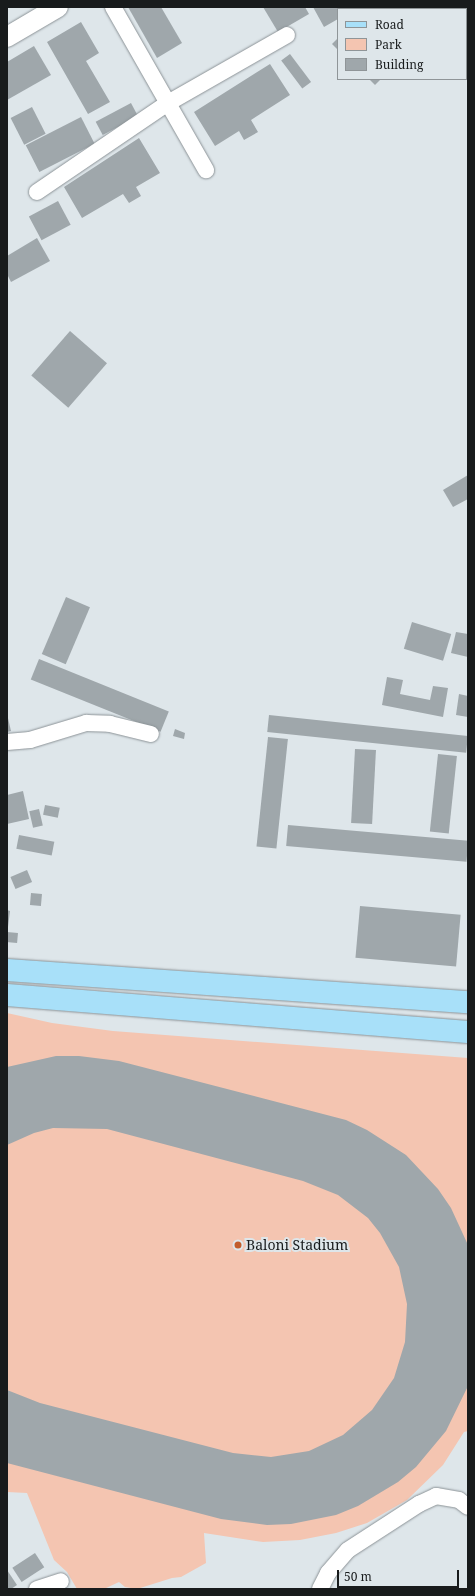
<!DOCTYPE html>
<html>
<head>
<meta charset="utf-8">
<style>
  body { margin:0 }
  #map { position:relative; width:475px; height:1596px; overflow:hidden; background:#dee6ea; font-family:"Noto Serif",serif }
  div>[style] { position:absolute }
  .green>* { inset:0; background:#f4c5b1 }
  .building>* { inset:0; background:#9fa7ab; transform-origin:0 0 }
  .roads { filter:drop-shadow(0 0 1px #8c9397) drop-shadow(0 0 1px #8c9397) }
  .minor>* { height:16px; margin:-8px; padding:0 8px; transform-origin:8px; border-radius:8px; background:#fff }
  .tertiary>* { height:20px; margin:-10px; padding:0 10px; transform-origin:10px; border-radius:10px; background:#fff }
  .primary>* { height:22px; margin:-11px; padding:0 11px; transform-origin:11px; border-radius:11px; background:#a8e0f9 }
  .dots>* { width:11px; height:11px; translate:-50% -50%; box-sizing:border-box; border:2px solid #dee6ea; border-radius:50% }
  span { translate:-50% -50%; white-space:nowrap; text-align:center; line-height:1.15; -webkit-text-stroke:4px #dee6ea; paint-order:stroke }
  .poi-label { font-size:14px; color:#181b1c }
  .left { translate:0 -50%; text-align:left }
  .frame { position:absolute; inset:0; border:8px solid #181b1c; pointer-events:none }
  .legend { position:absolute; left:337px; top:8px; width:130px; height:72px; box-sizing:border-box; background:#dee6ea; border:1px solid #8f9598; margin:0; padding:5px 7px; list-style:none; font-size:12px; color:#181b1c }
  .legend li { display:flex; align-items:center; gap:8px; height:20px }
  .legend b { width:20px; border:1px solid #8f9598 }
  .scale { position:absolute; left:337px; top:1570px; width:122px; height:18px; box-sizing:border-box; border:2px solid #181b1c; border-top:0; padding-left:5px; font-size:12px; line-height:14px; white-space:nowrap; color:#181b1c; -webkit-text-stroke:3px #dee6ea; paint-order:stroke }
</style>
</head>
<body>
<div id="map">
  <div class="green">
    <div style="clip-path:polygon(7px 1013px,52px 1023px,113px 1031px,468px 1058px,468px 1431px,464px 1432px,443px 1465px,407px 1500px,367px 1523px,336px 1533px,300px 1540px,263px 1542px,204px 1533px,206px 1563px,181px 1577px,172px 1578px,137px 1589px,125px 1587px,119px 1582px,104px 1589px,77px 1589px,67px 1572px,54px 1560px,27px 1493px,7px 1492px)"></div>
  </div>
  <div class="building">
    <div style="clip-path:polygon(128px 7px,161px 7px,182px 43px,157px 58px)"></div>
    <div style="clip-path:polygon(263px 7px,305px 7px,309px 14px,278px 32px)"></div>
    <div style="clip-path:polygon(313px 7px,359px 7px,338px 9px,338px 19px,324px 27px)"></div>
    <div style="clip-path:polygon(438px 7px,462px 7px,459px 9px)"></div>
    <div style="clip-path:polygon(81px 22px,99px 53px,86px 61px,110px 102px,88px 114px,47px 42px)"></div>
    <div style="clip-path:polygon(468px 37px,468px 63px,466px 60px)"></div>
    <div style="clip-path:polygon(338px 38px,338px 50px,332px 44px)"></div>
    <div style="clip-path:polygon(34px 46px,51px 75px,7px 100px,7px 62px)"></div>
    <div style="left:290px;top:54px;width:35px;height:11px;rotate:53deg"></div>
    <div style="clip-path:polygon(270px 64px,290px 95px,251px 120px,258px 132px,244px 140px,239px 131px,215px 146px,194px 112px)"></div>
    <div style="clip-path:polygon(369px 79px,381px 79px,375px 85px)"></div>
    <div style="left:131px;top:103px;width:15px;height:40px;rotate:62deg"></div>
    <div style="left:32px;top:107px;width:30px;height:24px;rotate:63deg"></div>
    <div style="left:81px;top:117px;width:30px;height:62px;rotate:63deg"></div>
    <div style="clip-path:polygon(139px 138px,160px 173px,136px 187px,141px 196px,129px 203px,123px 194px,82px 218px,64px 187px)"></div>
    <div style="left:58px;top:201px;width:27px;height:33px;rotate:62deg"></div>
    <div style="clip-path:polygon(37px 238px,50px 261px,11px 282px,7px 274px,7px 256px)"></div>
    <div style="left:70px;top:331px;width:49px;height:59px;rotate:41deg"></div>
    <div style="clip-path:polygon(468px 475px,468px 499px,453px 507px,443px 490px)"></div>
    <div style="left:66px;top:597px;width:26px;height:62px;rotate:23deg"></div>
    <div style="left:412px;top:622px;width:41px;height:28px;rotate:17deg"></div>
    <div style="clip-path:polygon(456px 632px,468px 634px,468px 657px,451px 653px)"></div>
    <div style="left:39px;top:659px;width:140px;height:22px;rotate:22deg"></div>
    <div style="clip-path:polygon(387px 677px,403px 680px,400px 694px,430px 700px,433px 686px,448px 688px,443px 717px,382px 705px)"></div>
    <div style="clip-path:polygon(459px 694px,468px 696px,468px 717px,456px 715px)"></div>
    <div style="clip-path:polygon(7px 714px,11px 731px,7px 732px)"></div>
    <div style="left:269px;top:715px;width:200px;height:17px;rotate:6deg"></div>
    <div style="clip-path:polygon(175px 729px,185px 733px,184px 739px,173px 736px)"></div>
    <div style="left:268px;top:737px;width:20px;height:110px;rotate:6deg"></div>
    <div style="left:355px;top:749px;width:21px;height:74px;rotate:3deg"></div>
    <div style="left:438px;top:754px;width:19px;height:78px;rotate:6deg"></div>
    <div style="clip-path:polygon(23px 791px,29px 819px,7px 824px,7px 795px)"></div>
    <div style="left:45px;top:805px;width:15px;height:10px;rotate:11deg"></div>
    <div style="left:39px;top:809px;width:17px;height:10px;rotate:77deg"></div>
    <div style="left:288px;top:825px;width:181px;height:21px;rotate:5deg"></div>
    <div style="left:19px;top:835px;width:36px;height:14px;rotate:11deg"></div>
    <div style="left:27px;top:870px;width:13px;height:18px;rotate:67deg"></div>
    <div style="left:31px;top:893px;width:11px;height:12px;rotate:5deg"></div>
    <div style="left:360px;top:906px;width:101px;height:52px;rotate:5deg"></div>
    <div style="clip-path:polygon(7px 910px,10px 911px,8px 927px,7px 927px)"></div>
    <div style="left:7px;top:932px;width:11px;height:10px;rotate:5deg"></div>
    <div style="clip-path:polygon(56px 1056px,79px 1056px,119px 1061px,346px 1120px,367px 1130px,406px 1155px,438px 1189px,451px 1208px,468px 1245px,468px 1386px,446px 1431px,416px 1467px,398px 1482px,358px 1506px,336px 1515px,291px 1524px,267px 1525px,221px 1519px,7px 1463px,7px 1390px,40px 1403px,233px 1453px,271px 1457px,309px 1451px,343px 1435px,372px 1410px,394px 1378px,405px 1342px,407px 1304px,399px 1267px,380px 1233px,368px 1218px,338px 1195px,303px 1181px,107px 1129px,53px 1128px,34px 1133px,7px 1145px,7px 1067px)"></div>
    <div style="left:35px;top:1553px;width:17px;height:27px;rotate:57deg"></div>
    <div style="clip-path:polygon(7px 1570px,17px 1585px,11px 1589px,7px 1589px)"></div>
  </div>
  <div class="roads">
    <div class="minor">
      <div style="left:113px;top:7px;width:188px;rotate:60.3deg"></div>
      <div style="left:37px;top:192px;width:158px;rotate:-34.2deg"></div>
      <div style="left:168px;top:103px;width:137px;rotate:-29.7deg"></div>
      <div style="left:7px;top:742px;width:23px;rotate:-5deg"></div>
      <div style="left:30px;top:740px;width:59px;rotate:-16.9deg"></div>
      <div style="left:86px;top:723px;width:24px;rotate:2deg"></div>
      <div style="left:110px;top:724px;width:42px;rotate:13.7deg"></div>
      <div style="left:37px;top:1589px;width:25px;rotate:-18deg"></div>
      <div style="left:320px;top:1589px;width:18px;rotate:-63deg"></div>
      <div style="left:328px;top:1573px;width:30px;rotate:-49deg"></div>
      <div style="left:348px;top:1550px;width:85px;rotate:-32.9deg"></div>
      <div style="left:419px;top:1504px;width:19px;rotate:-25deg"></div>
      <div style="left:436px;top:1496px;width:23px;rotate:10deg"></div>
      <div style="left:459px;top:1500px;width:11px;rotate:38deg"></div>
    </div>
    <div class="tertiary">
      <div style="left:7px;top:37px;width:59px;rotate:-30.5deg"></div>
    </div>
    <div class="primary">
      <div style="left:7px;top:970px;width:462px;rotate:4deg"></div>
      <div style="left:7px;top:995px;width:462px;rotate:4.6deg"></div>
    </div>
  </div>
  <div class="dots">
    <div style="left:238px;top:1245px;background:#c25d2c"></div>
  </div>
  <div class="poi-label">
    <span class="left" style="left:246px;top:1245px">Baloni Stadium</span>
  </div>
  <div class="frame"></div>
  <ul class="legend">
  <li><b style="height:5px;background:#a8e0f9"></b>Road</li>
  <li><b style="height:11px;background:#f4c5b1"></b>Park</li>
  <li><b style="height:11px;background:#9fa7ab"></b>Building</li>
  </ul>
  <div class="scale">50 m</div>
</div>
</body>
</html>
